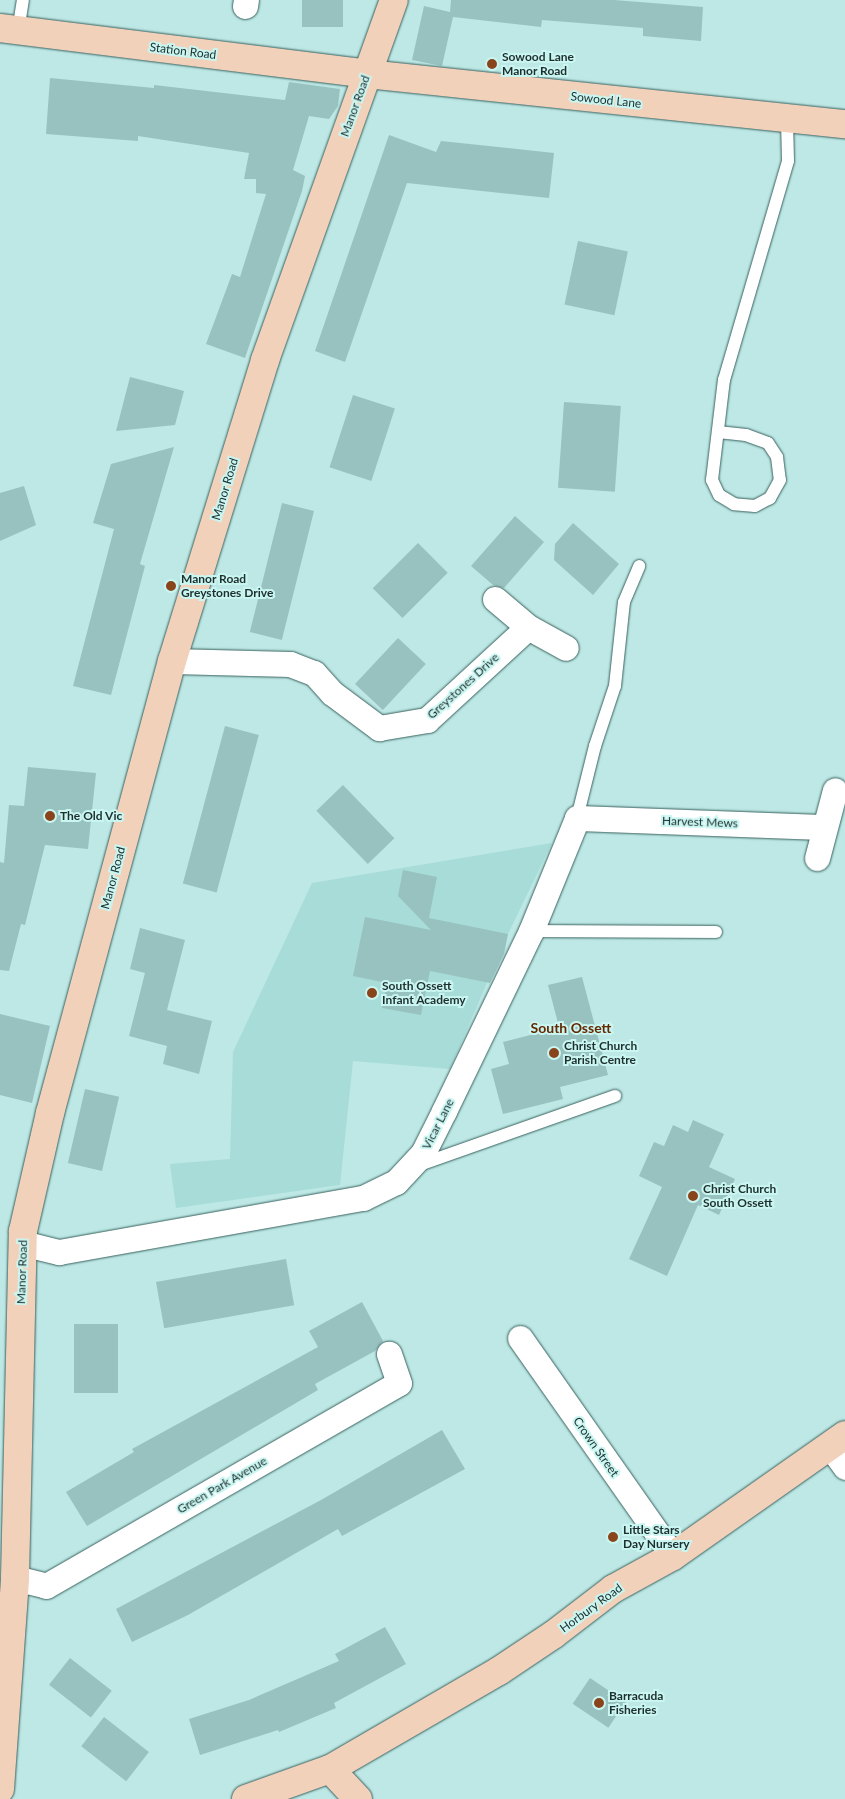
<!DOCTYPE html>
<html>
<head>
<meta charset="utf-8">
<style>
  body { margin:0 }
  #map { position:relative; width:845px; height:1799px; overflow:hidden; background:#bde8e5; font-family:Lato,sans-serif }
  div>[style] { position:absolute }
  .built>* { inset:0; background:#a8dcd8 }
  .building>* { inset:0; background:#98c2bf; transform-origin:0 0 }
  .roads { filter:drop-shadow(0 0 1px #39615e) drop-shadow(0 0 1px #39615e) }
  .lane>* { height:12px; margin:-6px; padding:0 6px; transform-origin:6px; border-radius:6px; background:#fff }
  .street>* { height:25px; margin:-12.5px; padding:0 12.5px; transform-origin:12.5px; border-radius:12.5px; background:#fff }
  .secondary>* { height:28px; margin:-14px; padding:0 14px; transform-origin:14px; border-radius:14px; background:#f2d1bb }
  .dots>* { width:14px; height:14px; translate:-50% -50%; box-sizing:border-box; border:2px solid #caf6f2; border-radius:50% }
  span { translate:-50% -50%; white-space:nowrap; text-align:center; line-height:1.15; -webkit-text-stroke:4px #caf6f2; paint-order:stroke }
  .street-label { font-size:12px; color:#1e2f2e }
  .poi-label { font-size:12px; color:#1e2f2e; font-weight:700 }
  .left { translate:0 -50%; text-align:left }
  .neighbourhood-label { font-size:14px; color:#652800; font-weight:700 }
</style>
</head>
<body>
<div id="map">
  <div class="built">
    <div style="clip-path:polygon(552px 843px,508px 934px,450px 1069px,353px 1061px,340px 1185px,176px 1208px,170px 1164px,230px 1159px,233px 1052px,312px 883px)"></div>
  </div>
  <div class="building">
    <div style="left:302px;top:0;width:41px;height:27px"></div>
    <div style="clip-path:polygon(451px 0,614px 0,703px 7px,701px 41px,643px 36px,643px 28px,542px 20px,541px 27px,453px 17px,442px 66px,412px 60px,424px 6px,450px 12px)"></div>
    <div style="clip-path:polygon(50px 78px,154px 88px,154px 85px,285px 100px,289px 82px,340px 89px,338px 106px,329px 119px,309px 116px,293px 170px,305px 176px,302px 191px,245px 358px,206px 344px,232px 274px,240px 277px,266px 194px,256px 193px,256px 179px,244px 179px,249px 153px,138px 136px,138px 141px,46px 134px)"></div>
    <div style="clip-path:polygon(389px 135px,436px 152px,441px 141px,554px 153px,549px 198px,407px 183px,345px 362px,315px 351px)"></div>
    <div style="left:578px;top:241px;width:51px;height:65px;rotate:12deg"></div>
    <div style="clip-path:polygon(130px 377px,184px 391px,175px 425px,116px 431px)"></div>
    <div style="left:353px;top:395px;width:44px;height:76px;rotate:18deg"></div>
    <div style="left:564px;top:402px;width:57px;height:86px;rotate:4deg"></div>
    <div style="clip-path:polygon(174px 447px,140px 564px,145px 566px,111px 695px,73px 686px,114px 529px,93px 523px,111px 464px)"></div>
    <div style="clip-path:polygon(24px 486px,36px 525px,0 541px,0 493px)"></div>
    <div style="left:282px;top:503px;width:33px;height:133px;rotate:14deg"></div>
    <div style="clip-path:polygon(515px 516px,544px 542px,504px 588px,493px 585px,471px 566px)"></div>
    <div style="clip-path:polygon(573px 523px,619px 564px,593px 595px,554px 560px,555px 544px)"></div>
    <div style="left:418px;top:543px;width:42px;height:64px;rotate:45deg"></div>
    <div style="left:398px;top:638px;width:38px;height:63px;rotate:43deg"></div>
    <div style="left:225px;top:726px;width:35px;height:163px;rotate:15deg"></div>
    <div style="clip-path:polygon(28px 767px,96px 773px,88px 849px,45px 845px,25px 925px,21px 924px,9px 971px,0 970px,0 862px,4px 863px,9px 805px,24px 806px)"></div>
    <div style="left:343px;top:785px;width:74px;height:37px;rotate:46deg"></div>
    <div style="clip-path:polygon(403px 870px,437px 877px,429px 918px,508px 934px,504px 954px,490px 983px,430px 971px,421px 1015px,382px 1008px,387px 983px,353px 976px,365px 917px,431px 930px,398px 896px)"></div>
    <div style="clip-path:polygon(140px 928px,185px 940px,167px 1010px,212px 1021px,199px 1074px,163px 1064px,167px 1046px,129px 1036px,145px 973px,130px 969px)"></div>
    <div style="clip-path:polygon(582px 977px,608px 1075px,560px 1087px,563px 1099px,503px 1114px,491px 1069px,509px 1064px,503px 1042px,546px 1031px,545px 1027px,558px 1023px,548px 985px)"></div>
    <div style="clip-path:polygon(0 1014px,50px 1026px,32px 1103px,0 1095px)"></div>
    <div style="left:85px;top:1089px;width:35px;height:76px;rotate:13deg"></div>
    <div style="clip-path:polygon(693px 1120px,724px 1134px,709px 1167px,735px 1179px,719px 1215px,698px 1205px,667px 1276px,629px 1259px,662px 1187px,639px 1176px,654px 1142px,664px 1146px,673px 1125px,688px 1132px)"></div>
    <div style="left:286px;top:1259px;width:47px;height:132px;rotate:80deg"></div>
    <div style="clip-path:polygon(362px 1302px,383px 1341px,375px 1351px,315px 1384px,318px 1390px,87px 1526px,66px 1492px,134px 1452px,132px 1449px,318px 1347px,309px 1331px)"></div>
    <div style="left:74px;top:1324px;width:44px;height:69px"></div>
    <div style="clip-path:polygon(442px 1430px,465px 1469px,342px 1536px,338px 1529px,188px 1615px,132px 1642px,116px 1609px,321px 1500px)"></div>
    <div style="clip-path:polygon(385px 1627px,406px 1664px,334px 1703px,336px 1708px,279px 1732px,278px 1730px,200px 1755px,189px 1719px,249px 1700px,339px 1661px,335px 1654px)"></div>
    <div style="left:70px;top:1658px;width:53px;height:34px;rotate:38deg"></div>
    <div style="left:590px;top:1678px;width:43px;height:31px;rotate:34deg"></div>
    <div style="left:104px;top:1717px;width:57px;height:37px;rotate:38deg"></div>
  </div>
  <div class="roads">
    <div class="lane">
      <div style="left:18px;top:31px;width:31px;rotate:-81deg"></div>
      <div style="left:718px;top:432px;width:28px;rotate:6deg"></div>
      <div style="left:746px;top:435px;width:23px;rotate:20deg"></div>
      <div style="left:768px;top:443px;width:17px;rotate:57deg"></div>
      <div style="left:777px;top:457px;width:23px;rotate:83deg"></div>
      <div style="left:780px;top:480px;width:21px;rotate:119deg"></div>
      <div style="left:770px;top:498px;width:17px;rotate:152deg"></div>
      <div style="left:755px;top:506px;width:21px;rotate:-175deg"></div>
      <div style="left:734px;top:504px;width:17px;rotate:-149deg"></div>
      <div style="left:719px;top:495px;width:17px;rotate:-115deg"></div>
      <div style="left:712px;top:480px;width:101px;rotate:-83.2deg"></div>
      <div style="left:724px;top:380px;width:228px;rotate:-73.7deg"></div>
      <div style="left:788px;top:161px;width:42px;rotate:-91.4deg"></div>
      <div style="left:577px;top:818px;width:74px;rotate:-76deg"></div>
      <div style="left:595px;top:746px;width:63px;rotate:-71.6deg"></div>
      <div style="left:615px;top:686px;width:84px;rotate:-83.9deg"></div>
      <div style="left:624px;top:602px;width:39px;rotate:-67deg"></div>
      <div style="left:531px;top:931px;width:185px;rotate:0.3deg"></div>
      <div style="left:419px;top:1165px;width:208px;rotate:-19.4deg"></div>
    </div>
    <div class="street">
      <div style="left:245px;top:6px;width:6px;rotate:-81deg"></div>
      <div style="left:495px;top:599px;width:43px;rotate:40.3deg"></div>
      <div style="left:528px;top:627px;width:43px;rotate:28.9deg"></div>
      <div style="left:172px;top:661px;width:118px;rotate:1.5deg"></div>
      <div style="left:290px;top:664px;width:26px;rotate:21deg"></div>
      <div style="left:314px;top:673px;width:27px;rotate:48deg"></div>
      <div style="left:332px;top:693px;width:59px;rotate:36.7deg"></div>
      <div style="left:379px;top:728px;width:49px;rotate:-9.5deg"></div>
      <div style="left:427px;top:720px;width:137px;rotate:-42.6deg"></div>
      <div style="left:817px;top:858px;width:70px;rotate:-75.2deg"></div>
      <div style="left:22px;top:1243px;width:38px;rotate:14deg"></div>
      <div style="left:59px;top:1252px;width:309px;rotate:-10.1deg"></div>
      <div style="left:363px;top:1198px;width:37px;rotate:-26deg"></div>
      <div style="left:396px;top:1182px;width:40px;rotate:-47deg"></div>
      <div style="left:423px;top:1153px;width:47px;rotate:-63.4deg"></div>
      <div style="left:444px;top:1111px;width:200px;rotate:-64.2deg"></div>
      <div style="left:531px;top:931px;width:122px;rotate:-67.8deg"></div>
      <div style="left:577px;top:818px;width:246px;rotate:2.1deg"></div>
      <div style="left:520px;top:1338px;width:266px;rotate:54.9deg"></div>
      <div style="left:830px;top:1446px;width:26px;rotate:54deg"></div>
      <div style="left:15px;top:1578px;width:32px;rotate:14deg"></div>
      <div style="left:46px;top:1586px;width:407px;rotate:-29.9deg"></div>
      <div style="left:399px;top:1383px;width:31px;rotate:-109deg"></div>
    </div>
    <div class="secondary">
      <div style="left:0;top:28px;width:370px;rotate:7.1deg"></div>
      <div style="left:367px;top:74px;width:481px;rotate:6deg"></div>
      <div style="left:330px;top:1769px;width:41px;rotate:47deg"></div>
      <div style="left:0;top:1789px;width:212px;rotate:-85.9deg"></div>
      <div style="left:15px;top:1578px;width:347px;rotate:-88.7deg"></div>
      <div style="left:23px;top:1231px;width:121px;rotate:-77.1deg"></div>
      <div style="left:50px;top:1113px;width:468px;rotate:-74.9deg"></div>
      <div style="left:172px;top:661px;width:315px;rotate:-72.8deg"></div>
      <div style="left:265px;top:360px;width:382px;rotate:-70.3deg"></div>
      <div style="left:246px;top:1799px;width:89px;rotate:-19.7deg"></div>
      <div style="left:330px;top:1769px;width:195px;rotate:-30.1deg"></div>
      <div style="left:499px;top:1671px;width:65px;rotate:-33.7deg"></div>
      <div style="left:553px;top:1635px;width:76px;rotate:-37.5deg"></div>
      <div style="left:613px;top:1589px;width:68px;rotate:-28.8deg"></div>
      <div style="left:673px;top:1556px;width:210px;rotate:-35.1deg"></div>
    </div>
  </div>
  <div class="dots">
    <div style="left:492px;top:64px;background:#89441b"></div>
    <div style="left:171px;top:586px;background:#89441b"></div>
    <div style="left:50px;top:816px;background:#89441b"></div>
    <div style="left:372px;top:993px;background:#89441b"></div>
    <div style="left:554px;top:1053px;background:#89441b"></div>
    <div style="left:693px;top:1196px;background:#89441b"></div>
    <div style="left:613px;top:1537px;background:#89441b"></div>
    <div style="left:599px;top:1703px;background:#89441b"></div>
  </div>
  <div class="street-label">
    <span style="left:183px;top:51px;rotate:7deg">Station Road</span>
    <span style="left:606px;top:100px;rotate:6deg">Sowood Lane</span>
    <span style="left:355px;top:106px;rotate:-70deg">Manor Road</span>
    <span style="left:225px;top:489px;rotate:-73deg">Manor Road</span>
    <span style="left:463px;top:686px;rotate:-42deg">Greystones Drive</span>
    <span style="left:700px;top:822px;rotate:2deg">Harvest Mews</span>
    <span style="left:113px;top:878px;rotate:-75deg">Manor Road</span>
    <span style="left:438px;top:1124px;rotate:-63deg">Vicar Lane</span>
    <span style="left:22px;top:1272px;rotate:-88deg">Manor Road</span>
    <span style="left:596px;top:1447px;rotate:55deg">Crown Street</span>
    <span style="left:222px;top:1485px;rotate:-30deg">Green Park Avenue</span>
    <span style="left:591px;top:1608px;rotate:-36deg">Horbury Road</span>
  </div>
  <div class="poi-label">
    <span class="left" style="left:502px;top:64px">Sowood Lane<br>Manor Road</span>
    <span class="left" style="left:181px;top:586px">Manor Road<br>Greystones Drive</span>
    <span class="left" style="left:60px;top:816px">The Old Vic</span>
    <span class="left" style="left:382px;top:993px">South Ossett<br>Infant Academy</span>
    <span class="left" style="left:564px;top:1053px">Christ Church<br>Parish Centre</span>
    <span class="left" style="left:703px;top:1196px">Christ Church<br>South Ossett</span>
    <span class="left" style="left:623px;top:1537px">Little Stars<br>Day Nursery</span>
    <span class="left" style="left:609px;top:1703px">Barracuda<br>Fisheries</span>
  </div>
  <div class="neighbourhood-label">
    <span style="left:571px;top:1028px">South Ossett</span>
  </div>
</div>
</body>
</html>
